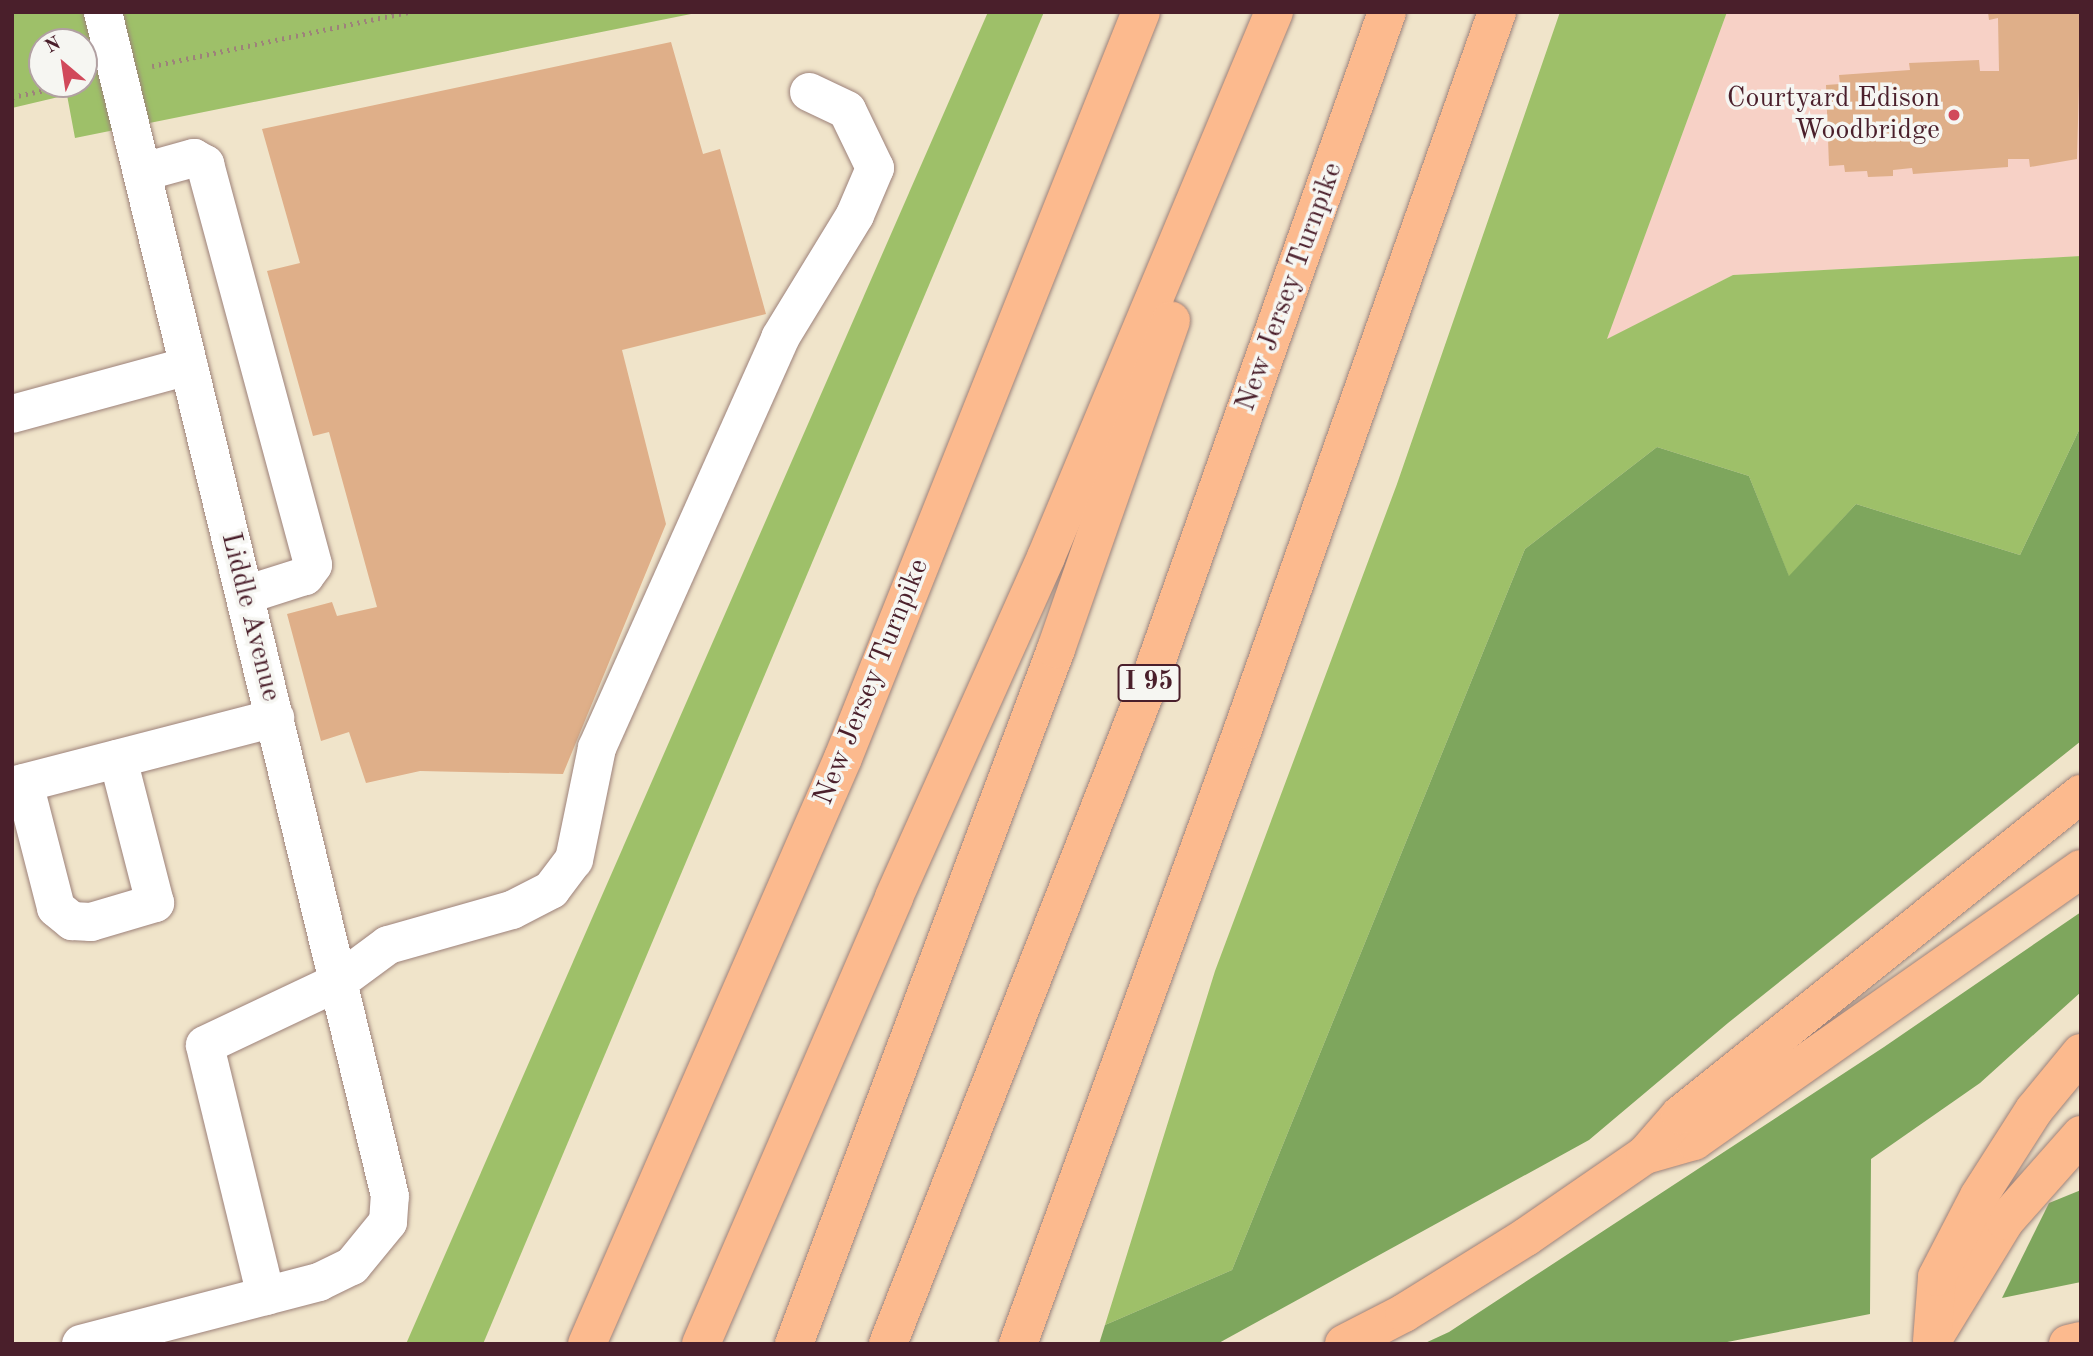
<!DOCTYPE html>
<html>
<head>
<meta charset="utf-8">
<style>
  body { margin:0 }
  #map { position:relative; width:2093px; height:1356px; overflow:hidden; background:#f0e4ca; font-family:"Old Standard TT",serif }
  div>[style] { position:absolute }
  .built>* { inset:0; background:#f7d1c6 }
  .green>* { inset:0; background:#9ec069 }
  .forest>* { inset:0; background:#7ea65d }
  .building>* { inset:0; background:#dfaf89 }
  .path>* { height:4.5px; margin-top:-2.25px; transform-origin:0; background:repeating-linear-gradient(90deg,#9d827a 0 2px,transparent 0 7px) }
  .roads { filter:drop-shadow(0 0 2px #9d827a) drop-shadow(0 0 2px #9d827a) }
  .minor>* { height:38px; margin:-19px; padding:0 19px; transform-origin:19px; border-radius:19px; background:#fff }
  .highway>* { height:38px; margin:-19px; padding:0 19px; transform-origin:19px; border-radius:19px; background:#fcba8e }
  .dots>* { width:19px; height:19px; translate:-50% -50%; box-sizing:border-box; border:4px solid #f6f6f2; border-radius:50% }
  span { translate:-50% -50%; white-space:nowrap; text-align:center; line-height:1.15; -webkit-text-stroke:7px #f6f6f2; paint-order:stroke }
  .shield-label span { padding:2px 5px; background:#f6f6f2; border:2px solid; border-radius:5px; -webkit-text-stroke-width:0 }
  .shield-label { font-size:26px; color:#4a1f2b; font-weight:700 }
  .poi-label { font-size:28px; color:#4a1f2b }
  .right { translate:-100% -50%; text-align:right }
  .street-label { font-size:28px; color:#4a1f2b }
  .frame { position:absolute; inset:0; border:14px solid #4a1f2b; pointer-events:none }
  .north { position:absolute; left:28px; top:28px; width:70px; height:70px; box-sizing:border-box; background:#f6f6f2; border:2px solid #b1a0a2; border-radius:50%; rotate:331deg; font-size:19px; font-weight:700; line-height:28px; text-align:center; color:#4a1f2b }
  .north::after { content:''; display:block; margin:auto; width:24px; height:32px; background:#d1495b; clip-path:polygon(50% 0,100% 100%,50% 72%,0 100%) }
</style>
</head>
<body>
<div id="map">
  <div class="built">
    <div style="clip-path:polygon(1727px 12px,2081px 12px,2081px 256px,1733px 275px,1606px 340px)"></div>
  </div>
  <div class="green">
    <div style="clip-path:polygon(evenodd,12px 12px,701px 12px,75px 138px,67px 95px,12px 108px,12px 12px,42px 42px,84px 42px,84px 84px,42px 84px,42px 42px)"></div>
    <div style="clip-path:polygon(988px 12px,1044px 12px,483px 1344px,406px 1344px)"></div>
    <div style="clip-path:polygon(1560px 12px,1727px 12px,1607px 339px,1733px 275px,2081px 256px,2081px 426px,2020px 555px,1856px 504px,1789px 577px,1749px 476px,1657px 447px,1525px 549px,1232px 1270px,1105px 1325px,1215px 971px,1397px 484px)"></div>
  </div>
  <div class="forest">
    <div style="clip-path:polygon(2081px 426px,2081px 741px,1728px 1023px,1589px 1140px,1217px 1344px,1099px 1344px,1105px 1325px,1232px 1270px,1525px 549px,1657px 447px,1749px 476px,1789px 576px,1856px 504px,2020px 555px)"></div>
    <div style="clip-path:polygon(2081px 912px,2081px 992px,1980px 1083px,1871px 1159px,1870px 1314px,1717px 1344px,1423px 1344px,1449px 1332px,1884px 1047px)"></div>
    <div style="clip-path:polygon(2081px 1190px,2081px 1282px,2002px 1298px,2049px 1203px)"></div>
  </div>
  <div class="building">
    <div style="clip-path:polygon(1988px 12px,2081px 12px,2077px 159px,2030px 167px,2029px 159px,2008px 159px,2008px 167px,1913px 174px,1912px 168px,1893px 170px,1893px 176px,1868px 177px,1867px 171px,1845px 172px,1844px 165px,1829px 166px,1826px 85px,1840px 84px,1839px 75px,1910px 70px,1909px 63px,1979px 60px,1980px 71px,1999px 71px,1998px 18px,1989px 20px)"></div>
    <div style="clip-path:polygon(671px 42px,703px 154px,720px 149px,766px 314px,622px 350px,666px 524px,563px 774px,420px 771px,366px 783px,349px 732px,321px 741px,287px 614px,332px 602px,337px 616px,377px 607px,329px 432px,313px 436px,267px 271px,300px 263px,262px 129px)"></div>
  </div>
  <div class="path">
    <div style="left:152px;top:66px;width:262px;rotate:-11.9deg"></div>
    <div style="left:12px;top:97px;width:62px;rotate:-12deg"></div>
  </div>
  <div class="roads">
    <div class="minor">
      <div style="left:143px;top:172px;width:53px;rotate:-15.4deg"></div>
      <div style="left:194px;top:158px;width:13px;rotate:29deg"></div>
      <div style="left:205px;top:164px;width:415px;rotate:74.9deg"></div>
      <div style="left:313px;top:565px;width:14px;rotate:126deg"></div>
      <div style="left:305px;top:576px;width:63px;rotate:162.4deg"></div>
      <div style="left:12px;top:414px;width:183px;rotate:-15.2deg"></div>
      <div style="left:24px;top:783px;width:129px;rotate:75.6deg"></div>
      <div style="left:56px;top:908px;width:21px;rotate:39deg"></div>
      <div style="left:72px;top:921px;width:19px;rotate:3deg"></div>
      <div style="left:91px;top:922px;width:67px;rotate:-16.5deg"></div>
      <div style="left:155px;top:903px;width:149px;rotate:-104.4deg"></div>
      <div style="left:12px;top:786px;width:272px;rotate:-14.5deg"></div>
      <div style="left:266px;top:1296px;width:258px;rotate:-103.7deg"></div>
      <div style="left:205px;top:1045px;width:147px;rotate:-25.3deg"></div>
      <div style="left:338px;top:982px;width:62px;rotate:-36.5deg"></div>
      <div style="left:388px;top:945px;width:129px;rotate:-15.8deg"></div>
      <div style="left:512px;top:910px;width:44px;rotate:-27.1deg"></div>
      <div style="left:551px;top:890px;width:38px;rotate:-53deg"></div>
      <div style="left:574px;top:860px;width:114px;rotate:-78.4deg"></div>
      <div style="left:597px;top:748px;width:449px;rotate:-65.9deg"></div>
      <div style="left:780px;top:338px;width:144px;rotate:-58.6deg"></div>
      <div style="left:855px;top:215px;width:51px;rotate:-66.9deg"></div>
      <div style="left:875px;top:168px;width:64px;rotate:-115.8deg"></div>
      <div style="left:847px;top:110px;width:42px;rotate:-154.7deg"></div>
      <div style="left:81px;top:1344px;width:246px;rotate:-14.6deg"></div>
      <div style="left:319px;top:1282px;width:37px;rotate:-26deg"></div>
      <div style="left:352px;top:1266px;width:57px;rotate:-50.7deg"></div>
      <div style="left:388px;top:1222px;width:26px;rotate:-86deg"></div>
      <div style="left:390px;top:1196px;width:1218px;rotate:-103.63deg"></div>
    </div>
    <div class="highway">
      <div style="left:1645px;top:1155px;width:51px;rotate:-15.9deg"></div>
      <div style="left:1694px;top:1141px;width:473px;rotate:-35.1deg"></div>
      <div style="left:1936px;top:1334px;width:132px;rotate:-58.6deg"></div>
      <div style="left:2005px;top:1221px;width:115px;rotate:-48.5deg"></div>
      <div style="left:1932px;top:1341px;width:64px;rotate:-85.5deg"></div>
      <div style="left:1937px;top:1277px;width:91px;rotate:-62.6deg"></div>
      <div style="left:1979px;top:1196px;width:102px;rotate:-57.4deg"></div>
      <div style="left:2034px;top:1110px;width:74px;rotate:-50.5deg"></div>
      <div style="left:587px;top:1344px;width:639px;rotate:-66.4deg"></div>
      <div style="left:843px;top:758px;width:803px;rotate:-68.23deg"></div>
      <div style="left:701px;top:1344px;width:487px;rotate:-66.6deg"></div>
      <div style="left:894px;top:897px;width:372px;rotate:-65.9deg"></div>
      <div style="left:1046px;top:557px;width:591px;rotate:-67.3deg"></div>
      <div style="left:794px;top:1344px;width:743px;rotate:-69.34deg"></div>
      <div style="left:1056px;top:649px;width:348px;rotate:-70.7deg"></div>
      <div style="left:888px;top:1344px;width:705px;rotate:-68.46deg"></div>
      <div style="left:1147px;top:688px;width:717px;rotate:-70.45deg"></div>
      <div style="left:1018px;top:1344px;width:655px;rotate:-69.9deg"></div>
      <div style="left:1243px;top:729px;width:761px;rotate:-70.49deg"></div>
      <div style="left:1344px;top:1344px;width:68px;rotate:-27.3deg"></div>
      <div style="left:1404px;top:1313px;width:144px;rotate:-31.9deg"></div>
      <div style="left:1526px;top:1237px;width:145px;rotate:-34.6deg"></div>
      <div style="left:1645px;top:1155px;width:53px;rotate:-48.8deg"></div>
      <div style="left:1680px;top:1115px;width:514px;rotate:-38.68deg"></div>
      <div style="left:2068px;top:1344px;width:13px;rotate:-13deg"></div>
    </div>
  </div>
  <div class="dots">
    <div style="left:1954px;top:115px;background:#d1495b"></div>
  </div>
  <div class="shield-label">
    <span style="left:1149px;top:683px">I 95</span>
  </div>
  <div class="poi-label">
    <span class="right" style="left:1940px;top:115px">Courtyard Edison<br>Woodbridge</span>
  </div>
  <div class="street-label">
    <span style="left:1290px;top:287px;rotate:-70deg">New Jersey Turnpike</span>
    <span style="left:250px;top:617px;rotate:76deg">Liddle Avenue</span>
    <span style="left:872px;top:682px;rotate:-68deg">New Jersey Turnpike</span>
  </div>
  <div class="frame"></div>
  <div class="north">N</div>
</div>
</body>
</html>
